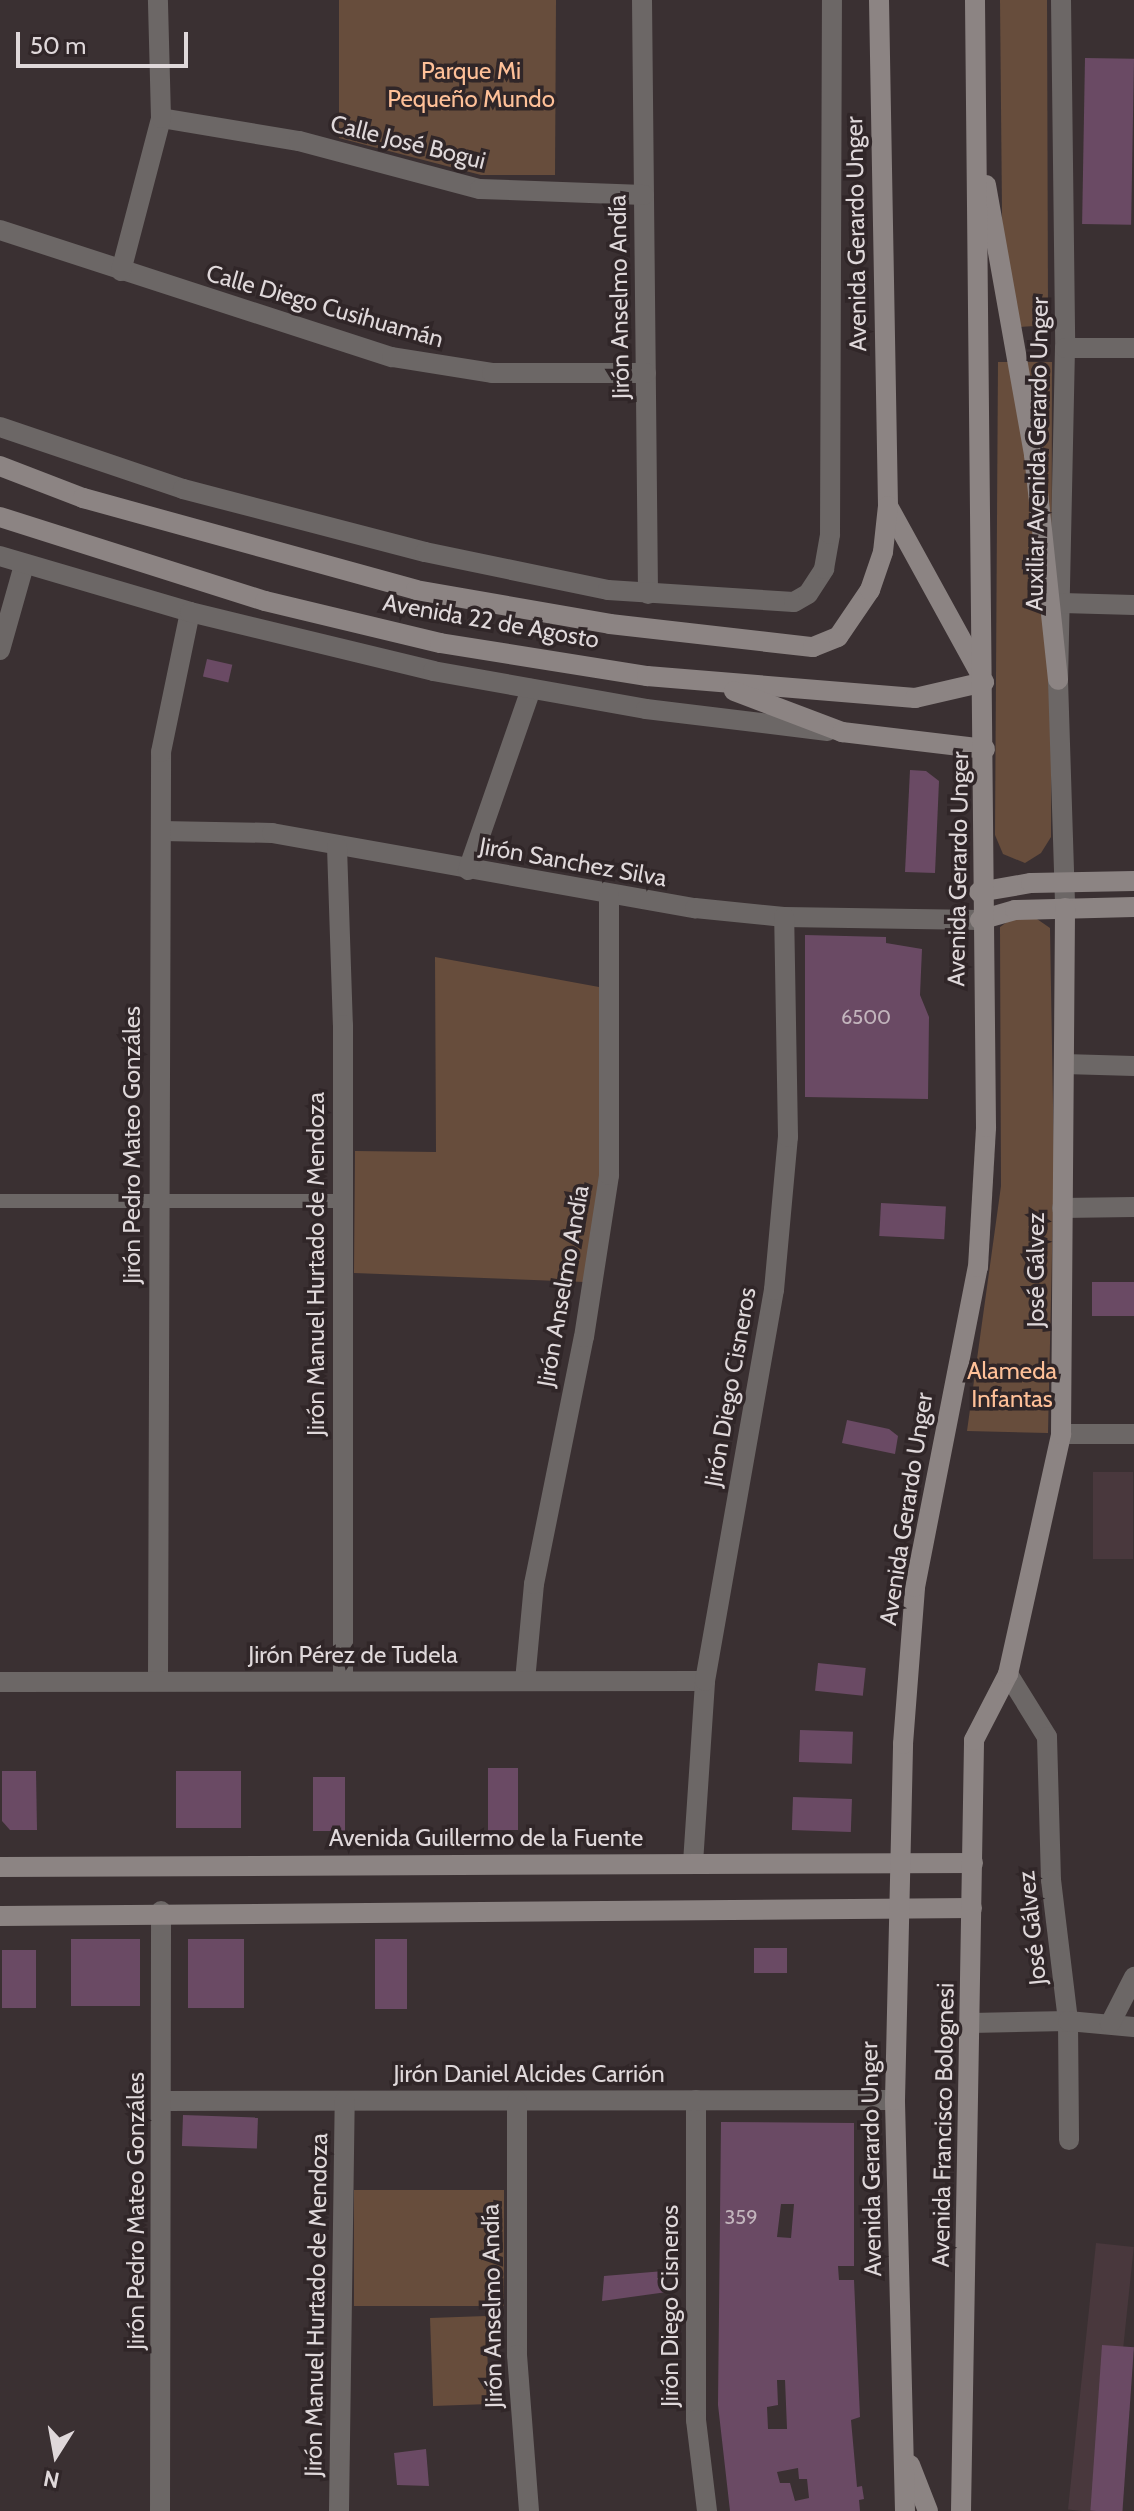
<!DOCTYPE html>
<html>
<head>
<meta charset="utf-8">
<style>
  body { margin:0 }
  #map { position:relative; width:1134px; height:2511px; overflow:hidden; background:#3a3032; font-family:Cabin,sans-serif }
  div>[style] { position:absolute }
  .built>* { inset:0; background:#49383d; transform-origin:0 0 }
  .green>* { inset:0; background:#674d3c; transform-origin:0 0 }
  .building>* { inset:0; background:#6a4a64; transform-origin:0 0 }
  .service>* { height:14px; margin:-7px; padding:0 7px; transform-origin:7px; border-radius:7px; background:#6c6766 }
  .minor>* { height:20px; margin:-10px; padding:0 10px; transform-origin:10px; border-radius:10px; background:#6c6766 }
  .tertiary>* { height:20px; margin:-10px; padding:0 10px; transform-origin:10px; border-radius:10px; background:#6c6766 }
  .secondary>* { height:20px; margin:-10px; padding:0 10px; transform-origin:10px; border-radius:10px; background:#8c8483 }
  span { translate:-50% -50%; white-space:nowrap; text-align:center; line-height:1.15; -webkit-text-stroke:7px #302628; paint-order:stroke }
  .number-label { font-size:20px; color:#c2b4bc }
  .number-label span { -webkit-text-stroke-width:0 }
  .park-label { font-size:24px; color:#fec098 }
  .street-label { font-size:24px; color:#dfd8da }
  .north { position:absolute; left:16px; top:2415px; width:80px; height:80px; -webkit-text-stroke:6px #302628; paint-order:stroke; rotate:191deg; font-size:22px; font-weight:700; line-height:32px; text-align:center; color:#dfd8da }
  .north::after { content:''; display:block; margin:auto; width:28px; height:36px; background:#dfd8da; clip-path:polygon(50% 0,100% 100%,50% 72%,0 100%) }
  .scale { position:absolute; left:16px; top:32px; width:172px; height:36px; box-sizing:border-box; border:4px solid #dfd8da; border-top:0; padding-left:10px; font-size:24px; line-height:28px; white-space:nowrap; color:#dfd8da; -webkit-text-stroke:6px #302628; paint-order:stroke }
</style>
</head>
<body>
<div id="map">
  <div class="built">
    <div style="left:1093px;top:1472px;width:40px;height:87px"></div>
    <div style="left:1096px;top:2243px;width:38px;height:268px;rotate:6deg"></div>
  </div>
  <div class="green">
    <div style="clip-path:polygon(339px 0,556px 0,555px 175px,481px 175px,339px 138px)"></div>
    <div style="clip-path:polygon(1000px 0,1047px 0,1048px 318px,1035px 326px,1019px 327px,1003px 317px)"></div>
    <div style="clip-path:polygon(998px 362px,1052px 362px,1051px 837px,1041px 853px,1025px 863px,1003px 854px,995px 835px)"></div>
    <div style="clip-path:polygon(1024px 910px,1050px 928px,1054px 1164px,1048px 1433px,967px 1431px,1001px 1186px,1000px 927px)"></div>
    <div style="clip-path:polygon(435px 957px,599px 987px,601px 1174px,584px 1282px,354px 1273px,355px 1151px,436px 1152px)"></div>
    <div style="left:504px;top:2190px;width:116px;height:150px;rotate:90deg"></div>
    <div style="left:486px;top:2316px;width:88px;height:56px;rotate:88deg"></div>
  </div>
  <div class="building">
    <div style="left:1085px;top:58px;width:49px;height:166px;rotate:1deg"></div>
    <div style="left:207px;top:659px;width:26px;height:18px;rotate:13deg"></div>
    <div style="clip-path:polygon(910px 770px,926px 771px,939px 781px,935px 873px,905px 872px)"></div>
    <div style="clip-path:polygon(805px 935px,886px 937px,886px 943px,922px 949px,920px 995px,929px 1017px,928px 1099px,805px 1097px)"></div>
    <div style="left:881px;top:1203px;width:65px;height:33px;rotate:3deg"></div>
    <div style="left:1134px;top:1282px;width:34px;height:42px;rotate:90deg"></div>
    <div style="clip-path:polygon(847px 1420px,889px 1429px,898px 1436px,895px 1454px,842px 1443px)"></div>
    <div style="left:818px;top:1663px;width:48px;height:28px;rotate:6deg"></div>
    <div style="left:800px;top:1730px;width:53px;height:32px;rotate:2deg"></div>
    <div style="left:488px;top:1768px;width:30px;height:62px"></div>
    <div style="clip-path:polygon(2px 1771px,36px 1771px,37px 1830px,10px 1830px,2px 1821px)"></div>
    <div style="left:176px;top:1771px;width:65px;height:57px"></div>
    <div style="left:313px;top:1777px;width:32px;height:54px"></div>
    <div style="left:793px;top:1797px;width:59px;height:33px;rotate:2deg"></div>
    <div style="left:71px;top:1939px;width:69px;height:67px"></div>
    <div style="left:188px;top:1939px;width:56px;height:69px"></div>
    <div style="left:375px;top:1939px;width:32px;height:70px"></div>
    <div style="left:754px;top:1948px;width:33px;height:25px"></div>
    <div style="left:2px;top:1950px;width:34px;height:58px"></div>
    <div style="left:183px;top:2115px;width:75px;height:31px;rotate:2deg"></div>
    <div style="clip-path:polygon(evenodd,721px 2122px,854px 2123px,854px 2266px,838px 2266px,839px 2280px,854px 2280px,860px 2417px,851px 2420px,857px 2487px,862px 2486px,864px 2499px,859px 2500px,860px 2511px,730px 2511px,718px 2405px,721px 2122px,781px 2204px,794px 2204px,791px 2238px,777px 2237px,781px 2204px,721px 2122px,777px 2380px,785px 2380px,787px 2429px,768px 2429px,767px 2407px,778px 2405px,777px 2380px,721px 2122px,798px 2468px,799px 2479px,807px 2479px,809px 2498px,795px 2501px,790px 2483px,780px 2483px,777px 2472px,798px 2468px)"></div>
    <div style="clip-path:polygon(664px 2271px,667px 2292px,602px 2301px,604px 2276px)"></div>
    <div style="left:1102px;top:2345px;width:32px;height:166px;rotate:4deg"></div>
    <div style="clip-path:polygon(426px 2449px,429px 2486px,397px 2485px,394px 2453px)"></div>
  </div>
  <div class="service">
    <div style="left:0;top:1201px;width:343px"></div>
  </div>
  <div class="minor">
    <div style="left:642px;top:0;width:594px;rotate:89.42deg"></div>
    <div style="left:1061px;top:0;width:348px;rotate:89.3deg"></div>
    <div style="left:1065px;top:348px;width:332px;rotate:91.2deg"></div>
    <div style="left:1058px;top:680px;width:228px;rotate:88.2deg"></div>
    <div style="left:161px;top:118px;width:140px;rotate:9.5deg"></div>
    <div style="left:299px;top:141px;width:187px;rotate:14.9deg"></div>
    <div style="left:480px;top:189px;width:164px;rotate:2.1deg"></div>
    <div style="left:0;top:230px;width:412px;rotate:18deg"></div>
    <div style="left:392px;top:357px;width:101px;rotate:9.1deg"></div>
    <div style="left:492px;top:373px;width:154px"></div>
    <div style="left:121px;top:271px;width:158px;rotate:-75.3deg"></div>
    <div style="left:161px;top:118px;width:118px;rotate:-91.5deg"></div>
    <div style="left:1065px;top:348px;width:69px"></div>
    <div style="left:1062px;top:603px;width:72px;rotate:1.6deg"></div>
    <div style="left:0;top:650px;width:88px;rotate:-74.2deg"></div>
    <div style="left:161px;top:831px;width:111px;rotate:1deg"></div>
    <div style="left:272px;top:833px;width:430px;rotate:10.1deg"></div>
    <div style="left:695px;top:908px;width:89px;rotate:5.8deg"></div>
    <div style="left:784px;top:917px;width:196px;rotate:0.9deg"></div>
    <div style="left:337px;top:847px;width:178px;rotate:88.1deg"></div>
    <div style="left:343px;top:1025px;width:656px;rotate:90deg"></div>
    <div style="left:468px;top:870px;width:192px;rotate:-70.8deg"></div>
    <div style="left:1064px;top:1064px;width:70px;rotate:1.6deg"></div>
    <div style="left:1062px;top:1208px;width:72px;rotate:-0.8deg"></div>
    <div style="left:1061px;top:1434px;width:73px"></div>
    <div style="left:1008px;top:1674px;width:74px;rotate:58.2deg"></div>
    <div style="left:1047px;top:1737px;width:143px;rotate:88.4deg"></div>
    <div style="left:1051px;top:1880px;width:142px;rotate:83.1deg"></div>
    <div style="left:1068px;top:2021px;width:119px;rotate:89.5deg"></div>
    <div style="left:158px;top:1681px;width:929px;rotate:-89.81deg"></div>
    <div style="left:161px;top:752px;width:143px;rotate:-78.3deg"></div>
    <div style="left:525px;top:1681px;width:97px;rotate:-84.7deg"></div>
    <div style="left:534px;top:1584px;width:252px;rotate:-78.6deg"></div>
    <div style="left:584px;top:1337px;width:164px;rotate:-81.2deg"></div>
    <div style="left:609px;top:1175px;width:279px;rotate:-90deg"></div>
    <div style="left:0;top:1682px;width:705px;rotate:-0.08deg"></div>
    <div style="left:693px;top:1863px;width:182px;rotate:-86.2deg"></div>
    <div style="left:705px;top:1681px;width:397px;rotate:-80deg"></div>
    <div style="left:774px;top:1290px;width:154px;rotate:-84.8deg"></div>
    <div style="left:788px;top:1137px;width:220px;rotate:-91deg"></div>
    <div style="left:971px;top:2023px;width:97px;rotate:-1.2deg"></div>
    <div style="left:1068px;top:2021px;width:66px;rotate:5.2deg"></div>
    <div style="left:1110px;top:2024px;width:53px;rotate:-62.9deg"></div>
    <div style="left:696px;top:2100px;width:320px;rotate:90deg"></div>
    <div style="left:696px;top:2420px;width:92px;rotate:83.1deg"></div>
    <div style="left:164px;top:2101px;width:731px;rotate:-0.08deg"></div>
    <div style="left:517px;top:2101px;width:254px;rotate:90deg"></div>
    <div style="left:517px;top:2355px;width:156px;rotate:85.6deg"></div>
    <div style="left:160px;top:2511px;width:600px;rotate:-89.9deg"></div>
    <div style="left:339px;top:2511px;width:410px;rotate:-89.2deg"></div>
  </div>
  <div class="tertiary">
    <div style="left:0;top:427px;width:193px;rotate:18.7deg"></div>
    <div style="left:183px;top:489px;width:250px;rotate:14.6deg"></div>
    <div style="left:425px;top:552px;width:187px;rotate:11.7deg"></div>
    <div style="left:608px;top:590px;width:186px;rotate:3.7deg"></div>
    <div style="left:794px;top:602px;width:16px;rotate:-30deg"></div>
    <div style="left:808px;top:594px;width:30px;rotate:-57deg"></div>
    <div style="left:824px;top:569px;width:36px;rotate:-80deg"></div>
    <div style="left:830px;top:534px;width:534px;rotate:-89.79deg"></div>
    <div style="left:0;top:556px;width:198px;rotate:16.4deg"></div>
    <div style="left:190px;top:612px;width:250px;rotate:13.6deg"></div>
    <div style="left:433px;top:671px;width:216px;rotate:10.1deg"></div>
    <div style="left:646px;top:709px;width:183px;rotate:6.9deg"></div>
  </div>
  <div class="secondary">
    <div style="left:879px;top:0;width:506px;rotate:88.98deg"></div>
    <div style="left:888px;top:506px;width:193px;rotate:61.2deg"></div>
    <div style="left:986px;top:185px;width:274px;rotate:79.9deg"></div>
    <div style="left:1034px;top:455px;width:226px;rotate:83.9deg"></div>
    <div style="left:0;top:466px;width:89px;rotate:21.1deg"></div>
    <div style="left:83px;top:498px;width:345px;rotate:15.4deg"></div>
    <div style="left:416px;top:590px;width:197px;rotate:9.9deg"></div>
    <div style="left:610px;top:624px;width:204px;rotate:6.5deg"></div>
    <div style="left:813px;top:647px;width:27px;rotate:-22deg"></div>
    <div style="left:838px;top:637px;width:57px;rotate:-55.8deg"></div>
    <div style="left:870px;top:590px;width:40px;rotate:-71.1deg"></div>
    <div style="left:883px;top:552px;width:46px;rotate:-83.8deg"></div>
    <div style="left:0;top:517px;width:278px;rotate:17.6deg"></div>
    <div style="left:265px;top:601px;width:180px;rotate:13.5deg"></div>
    <div style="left:440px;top:643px;width:210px;rotate:9.1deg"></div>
    <div style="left:647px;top:676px;width:269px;rotate:4.7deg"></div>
    <div style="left:915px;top:698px;width:71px;rotate:-13.1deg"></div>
    <div style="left:734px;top:691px;width:116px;rotate:20.8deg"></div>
    <div style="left:842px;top:732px;width:144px;rotate:6.8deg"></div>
    <div style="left:979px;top:892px;width:53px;rotate:-9.8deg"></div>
    <div style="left:1031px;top:883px;width:103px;rotate:-1.1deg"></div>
    <div style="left:980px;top:920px;width:36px;rotate:-16deg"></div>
    <div style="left:1015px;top:910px;width:119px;rotate:-1.4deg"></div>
    <div style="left:0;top:1867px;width:973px;rotate:-0.24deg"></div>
    <div style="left:0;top:1916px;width:972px;rotate:-0.47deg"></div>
    <div style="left:910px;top:2465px;width:49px;rotate:68.6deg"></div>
    <div style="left:905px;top:2511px;width:411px;rotate:-91.4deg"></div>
    <div style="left:895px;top:2100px;width:356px;rotate:-88.7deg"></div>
    <div style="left:903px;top:1744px;width:157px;rotate:-85.6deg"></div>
    <div style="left:915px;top:1587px;width:326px;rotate:-78.9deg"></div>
    <div style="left:978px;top:1267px;width:140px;rotate:-86.7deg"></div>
    <div style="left:986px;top:1127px;width:1127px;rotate:-90.56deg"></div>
    <div style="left:961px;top:2511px;width:771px;rotate:-89.03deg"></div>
    <div style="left:974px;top:1740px;width:74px;rotate:-62.7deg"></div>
    <div style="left:1008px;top:1674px;width:246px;rotate:-77.5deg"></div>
    <div style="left:1061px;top:1434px;width:526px;rotate:-89.56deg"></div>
  </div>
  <div class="number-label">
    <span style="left:866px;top:1017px">6500</span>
    <span style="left:741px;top:2217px">359</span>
  </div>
  <div class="park-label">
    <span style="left:471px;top:85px">Parque Mi<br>Pequeño Mundo</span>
    <span style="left:1012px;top:1385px">Alameda<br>Infantas</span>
  </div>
  <div class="street-label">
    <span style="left:408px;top:142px;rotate:14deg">Calle José Bogui</span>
    <span style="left:856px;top:234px;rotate:-91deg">Avenida Gerardo Unger</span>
    <span style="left:619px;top:297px;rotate:-91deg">Jirón Anselmo Andía</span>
    <span style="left:325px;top:306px;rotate:16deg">Calle Diego Cusihuamán</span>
    <span style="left:1037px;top:454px;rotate:-89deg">Auxiliar Avenida Gerardo Unger</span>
    <span style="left:491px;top:621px;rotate:10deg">Avenida 22 de Agosto</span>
    <span style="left:573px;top:862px;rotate:10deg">Jirón Sanchez Silva</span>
    <span style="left:958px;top:869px;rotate:-89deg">Avenida Gerardo Unger</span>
    <span style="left:132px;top:1145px;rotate:-90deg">Jirón Pedro Mateo Gonzáles</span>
    <span style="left:316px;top:1264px;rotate:-90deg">Jirón Manuel Hurtado de Mendoza</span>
    <span style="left:1036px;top:1270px;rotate:-90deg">José Gálvez</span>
    <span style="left:563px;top:1286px;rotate:-80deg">Jirón Anselmo Andía</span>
    <span style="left:730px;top:1387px;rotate:-80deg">Jirón Diego Cisneros</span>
    <span style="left:906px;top:1509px;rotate:-81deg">Avenida Gerardo Unger</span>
    <span style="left:353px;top:1655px">Jirón Pérez de Tudela</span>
    <span style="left:486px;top:1838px">Avenida Guillermo de la Fuente</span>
    <span style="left:1032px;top:1928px;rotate:-96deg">José Gálvez</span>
    <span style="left:529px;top:2074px">Jirón Daniel Alcides Carrión</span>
    <span style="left:943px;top:2125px;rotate:-89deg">Avenida Francisco Bolognesi</span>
    <span style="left:871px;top:2159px;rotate:-91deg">Avenida Gerardo Unger</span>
    <span style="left:136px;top:2211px;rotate:-90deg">Jirón Pedro Mateo Gonzáles</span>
    <span style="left:316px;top:2305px;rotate:-89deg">Jirón Manuel Hurtado de Mendoza</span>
    <span style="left:492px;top:2306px;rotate:-91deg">Jirón Anselmo Andía</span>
    <span style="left:670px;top:2306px;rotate:-90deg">Jirón Diego Cisneros</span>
  </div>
  <div class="north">N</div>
  <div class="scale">50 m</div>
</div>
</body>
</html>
